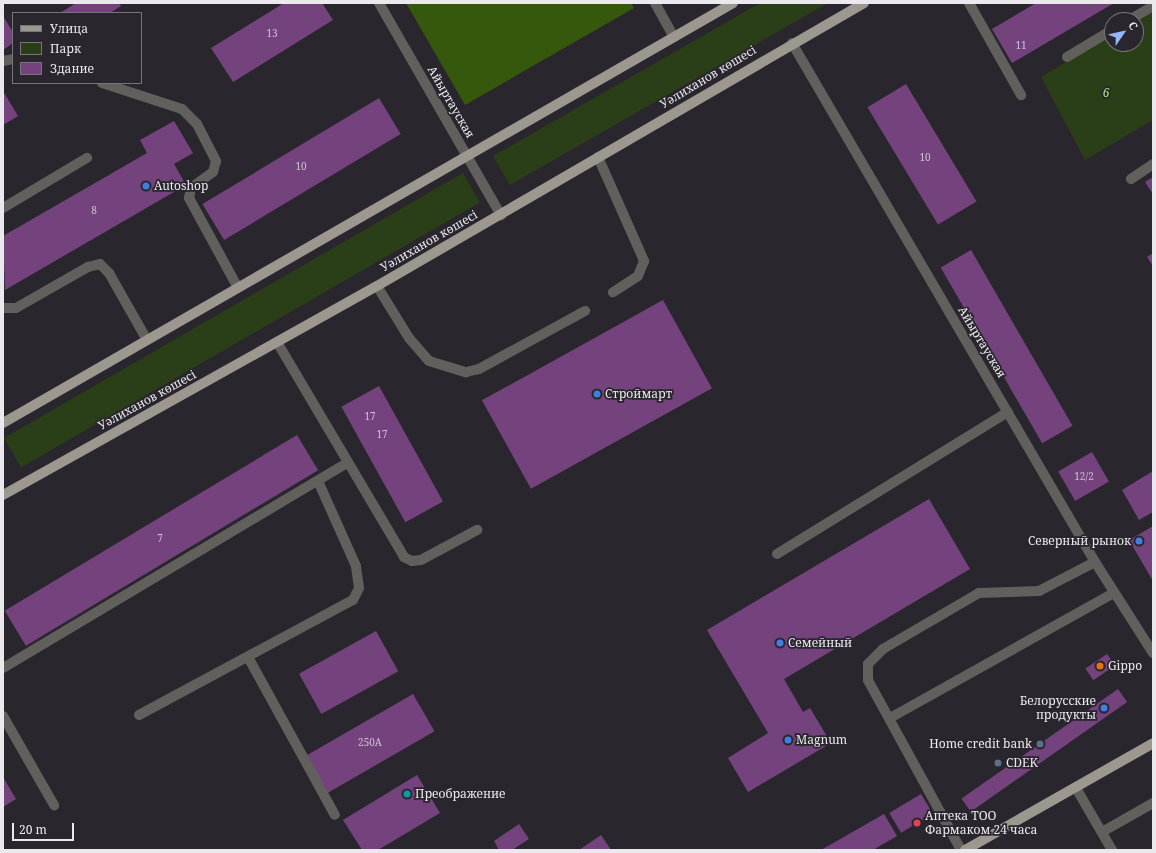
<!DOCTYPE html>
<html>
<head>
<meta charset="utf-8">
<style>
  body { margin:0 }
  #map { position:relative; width:1156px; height:853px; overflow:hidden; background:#2a262e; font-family:"Noto Serif",serif }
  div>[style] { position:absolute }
  .green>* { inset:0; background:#2a3e18; transform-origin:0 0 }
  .forest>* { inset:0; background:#35580d }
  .building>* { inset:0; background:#74437d; transform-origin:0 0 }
  .minor>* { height:10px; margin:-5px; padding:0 5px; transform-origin:5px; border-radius:5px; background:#62605d }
  .major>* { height:10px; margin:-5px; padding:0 5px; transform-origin:5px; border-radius:5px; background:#9c9890 }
  .dots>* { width:11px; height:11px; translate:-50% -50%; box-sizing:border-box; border:2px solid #2a262e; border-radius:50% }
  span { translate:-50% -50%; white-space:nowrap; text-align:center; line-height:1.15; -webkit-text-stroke:3.5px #2a262e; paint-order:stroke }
  .number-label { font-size:10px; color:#cdc0d2 }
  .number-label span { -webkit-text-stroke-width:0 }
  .street-label { font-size:12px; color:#ebe9ee }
  .park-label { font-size:12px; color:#b2e786; font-style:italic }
  .poi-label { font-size:12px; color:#ebe9ee }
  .left { translate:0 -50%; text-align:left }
  .right { translate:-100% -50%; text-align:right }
  .frame { position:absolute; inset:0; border:4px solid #ebe9ee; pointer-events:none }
  .legend { position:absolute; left:12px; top:12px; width:130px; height:72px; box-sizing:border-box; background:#2a262e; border:1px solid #77747b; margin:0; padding:5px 7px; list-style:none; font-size:12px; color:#ebe9ee }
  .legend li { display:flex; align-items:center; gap:8px; height:20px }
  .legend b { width:20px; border:1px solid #77747b }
  .north { position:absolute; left:1104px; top:12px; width:40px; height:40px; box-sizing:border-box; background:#2a262e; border:1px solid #77747b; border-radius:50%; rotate:56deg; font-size:11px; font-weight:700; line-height:16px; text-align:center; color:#ebe9ee }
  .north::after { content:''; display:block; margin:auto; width:14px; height:18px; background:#93b7fd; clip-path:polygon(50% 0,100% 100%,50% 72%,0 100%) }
  .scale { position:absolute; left:12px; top:823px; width:62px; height:18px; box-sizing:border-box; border:2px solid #ebe9ee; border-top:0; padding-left:5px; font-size:12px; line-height:14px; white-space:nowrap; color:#ebe9ee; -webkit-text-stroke:3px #2a262e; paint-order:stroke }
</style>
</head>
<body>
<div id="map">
  <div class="green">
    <div style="clip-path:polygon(760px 3px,828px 3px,510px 185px,493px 156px)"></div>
    <div style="clip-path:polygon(1153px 10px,1153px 120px,1085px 160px,1041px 77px,1112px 34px,1112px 44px,1136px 44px,1136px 20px)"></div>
    <div style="left:463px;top:173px;width:34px;height:530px;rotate:60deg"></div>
  </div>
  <div class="forest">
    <div style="clip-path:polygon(406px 3px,631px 3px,634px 8px,465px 105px)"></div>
  </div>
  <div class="building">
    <div style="clip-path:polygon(76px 3px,119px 3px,121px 6px,110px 13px,60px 13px)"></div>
    <div style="clip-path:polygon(284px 3px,322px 3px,333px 20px,233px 82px,211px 48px)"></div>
    <div style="clip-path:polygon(1036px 3px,1114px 3px,1012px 63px,992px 29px)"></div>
    <div style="clip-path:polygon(3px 16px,13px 32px,13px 43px,3px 50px)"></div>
    <div style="left:906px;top:84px;width:137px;height:45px;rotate:59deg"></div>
    <div style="clip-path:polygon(3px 91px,18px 116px,3px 125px)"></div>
    <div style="left:379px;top:98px;width:42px;height:206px;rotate:59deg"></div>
    <div style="clip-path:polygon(174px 121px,193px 153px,174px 164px,186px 185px,5px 290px,3px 236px,147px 153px,140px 140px)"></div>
    <div style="clip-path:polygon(1153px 177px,1153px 194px,1145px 182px)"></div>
    <div style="left:971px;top:250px;width:203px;height:35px;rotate:60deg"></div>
    <div style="clip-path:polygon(1153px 253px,1153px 266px,1147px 257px)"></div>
    <div style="left:663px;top:300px;width:101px;height:207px;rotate:61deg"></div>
    <div style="left:379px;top:386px;width:132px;height:43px;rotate:61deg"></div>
    <div style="left:297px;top:435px;width:41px;height:341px;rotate:59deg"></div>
    <div style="left:1092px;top:452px;width:34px;height:39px;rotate:60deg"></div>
    <div style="clip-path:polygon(1153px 471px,1153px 512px,1139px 520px,1122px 490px)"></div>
    <div style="clip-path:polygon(929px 499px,970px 569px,784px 679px,803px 712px,810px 708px,831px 743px,748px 792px,728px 758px,768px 733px,707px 630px)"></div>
    <div style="clip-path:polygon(1153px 526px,1153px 581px,1129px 540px)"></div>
    <div style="left:376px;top:631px;width:46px;height:88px;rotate:61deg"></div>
    <div style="left:1107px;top:654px;width:14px;height:26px;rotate:56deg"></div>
    <div style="left:1118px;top:689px;width:16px;height:191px;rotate:55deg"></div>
    <div style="left:413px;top:694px;width:43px;height:124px;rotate:60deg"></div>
    <div style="clip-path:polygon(417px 775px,440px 813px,378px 850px,362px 850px,343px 820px)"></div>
    <div style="clip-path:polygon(3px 777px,16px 799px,3px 807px)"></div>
    <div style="left:921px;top:794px;width:23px;height:37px;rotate:59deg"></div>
    <div style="clip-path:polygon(884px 814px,897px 836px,873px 850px,821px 850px)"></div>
    <div style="clip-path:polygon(519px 824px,529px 839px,512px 850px,499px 850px,494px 841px)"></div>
    <div style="clip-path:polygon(601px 835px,611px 850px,579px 850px)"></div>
  </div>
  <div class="minor">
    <div style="left:379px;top:3px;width:245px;rotate:60.1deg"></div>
    <div style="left:655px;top:3px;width:39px;rotate:61deg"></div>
    <div style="left:969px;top:3px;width:106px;rotate:60.5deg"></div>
    <div style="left:1129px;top:20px;width:28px;rotate:-30deg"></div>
    <div style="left:792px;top:43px;width:601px;rotate:59.72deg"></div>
    <div style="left:1095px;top:562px;width:108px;rotate:57.5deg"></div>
    <div style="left:1067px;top:57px;width:52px;rotate:-31deg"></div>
    <div style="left:3px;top:61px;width:10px;rotate:-11deg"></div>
    <div style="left:102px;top:83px;width:84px;rotate:18deg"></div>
    <div style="left:182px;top:109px;width:21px;rotate:45deg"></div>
    <div style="left:197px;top:124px;width:42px;rotate:62.8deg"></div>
    <div style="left:216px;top:161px;width:11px;rotate:105deg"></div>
    <div style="left:213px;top:172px;width:27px;rotate:144deg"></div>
    <div style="left:191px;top:188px;width:10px;rotate:101deg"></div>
    <div style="left:189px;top:198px;width:102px;rotate:61.4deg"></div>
    <div style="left:598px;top:157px;width:114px;rotate:66.1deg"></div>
    <div style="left:644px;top:261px;width:16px;rotate:112deg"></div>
    <div style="left:638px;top:276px;width:30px;rotate:147deg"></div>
    <div style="left:1131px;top:179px;width:27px;rotate:-34deg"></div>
    <div style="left:3px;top:208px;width:98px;rotate:-30.8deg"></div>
    <div style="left:377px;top:286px;width:61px;rotate:58.4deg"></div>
    <div style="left:409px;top:338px;width:30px;rotate:49deg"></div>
    <div style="left:429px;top:361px;width:39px;rotate:17deg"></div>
    <div style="left:466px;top:372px;width:13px;rotate:-13deg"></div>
    <div style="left:479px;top:369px;width:121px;rotate:-28.7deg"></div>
    <div style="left:3px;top:308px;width:13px"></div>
    <div style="left:16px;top:308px;width:83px;rotate:-29.7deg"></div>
    <div style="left:88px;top:267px;width:12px;rotate:-14deg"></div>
    <div style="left:100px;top:264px;width:13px;rotate:45deg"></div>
    <div style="left:109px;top:273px;width:77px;rotate:60.4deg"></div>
    <div style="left:277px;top:342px;width:250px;rotate:59.4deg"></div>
    <div style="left:404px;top:557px;width:9px;rotate:27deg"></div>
    <div style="left:412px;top:561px;width:9px;rotate:-6deg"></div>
    <div style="left:421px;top:560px;width:64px;rotate:-28.2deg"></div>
    <div style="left:777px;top:554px;width:271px;rotate:-31.6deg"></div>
    <div style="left:248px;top:657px;width:180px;rotate:61.2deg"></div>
    <div style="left:3px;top:668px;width:400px;rotate:-30.8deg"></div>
    <div style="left:139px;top:715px;width:243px;rotate:-28.3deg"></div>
    <div style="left:353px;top:600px;width:13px;rotate:-63deg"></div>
    <div style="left:359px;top:588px;width:22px;rotate:-98deg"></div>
    <div style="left:356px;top:566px;width:93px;rotate:-114.1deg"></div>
    <div style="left:3px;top:716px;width:103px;rotate:60.2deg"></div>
    <div style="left:890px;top:718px;width:257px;rotate:-29.2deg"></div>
    <div style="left:1076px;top:788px;width:72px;rotate:59.9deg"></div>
    <div style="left:1102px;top:832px;width:59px;rotate:-29.6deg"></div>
    <div style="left:961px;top:850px;width:194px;rotate:-118.7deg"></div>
    <div style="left:868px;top:680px;width:16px;rotate:-90deg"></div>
    <div style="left:868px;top:664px;width:21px;rotate:-45deg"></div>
    <div style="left:883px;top:649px;width:111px;rotate:-30.3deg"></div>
    <div style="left:979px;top:593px;width:60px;rotate:-1.9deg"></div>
    <div style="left:1039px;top:591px;width:63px;rotate:-27.4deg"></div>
  </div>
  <div class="major">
    <div style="left:3px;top:423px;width:842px;rotate:-29.91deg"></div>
    <div style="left:3px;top:495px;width:428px;rotate:-29.2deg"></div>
    <div style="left:377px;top:286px;width:563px;rotate:-30.16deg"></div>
    <div style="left:965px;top:850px;width:216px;rotate:-29.6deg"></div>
  </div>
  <div class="dots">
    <div style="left:146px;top:186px;background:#3f7fe0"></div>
    <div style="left:597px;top:394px;background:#3f7fe0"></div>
    <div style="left:1139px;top:541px;background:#3f7fe0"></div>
    <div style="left:780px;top:643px;background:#3f7fe0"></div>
    <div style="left:1100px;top:666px;background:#e8710a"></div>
    <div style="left:1104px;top:708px;background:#3f7fe0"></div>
    <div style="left:788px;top:740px;background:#3f7fe0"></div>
    <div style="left:1040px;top:744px;background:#5c6f8a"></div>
    <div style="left:998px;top:763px;background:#5c6f8a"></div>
    <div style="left:407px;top:794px;background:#0f9aa8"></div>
    <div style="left:917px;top:823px;background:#e0444e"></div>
  </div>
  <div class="number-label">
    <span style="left:272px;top:34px">13</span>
    <span style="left:1021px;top:46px">11</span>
    <span style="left:925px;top:158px">10</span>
    <span style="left:301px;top:167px">10</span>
    <span style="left:94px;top:211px">8</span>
    <span style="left:370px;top:417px">17</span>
    <span style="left:382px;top:435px">17</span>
    <span style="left:1084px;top:477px">12/2</span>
    <span style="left:160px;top:539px">7</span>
    <span style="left:370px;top:743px">250А</span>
  </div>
  <div class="street-label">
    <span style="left:708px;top:77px;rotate:-31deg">Уәлиханов көшесі</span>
    <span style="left:451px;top:102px;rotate:60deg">Айыртауская</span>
    <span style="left:429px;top:241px;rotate:-30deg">Уәлиханов көшесі</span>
    <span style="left:982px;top:342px;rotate:59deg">Айыртауская</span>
    <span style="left:147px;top:400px;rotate:-29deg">Уәлиханов көшесі</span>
  </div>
  <div class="park-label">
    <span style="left:1106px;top:93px">6</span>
  </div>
  <div class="poi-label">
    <span class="left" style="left:154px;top:186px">Autoshop</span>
    <span class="left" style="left:605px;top:394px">Строймарт</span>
    <span class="right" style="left:1131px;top:541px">Северный рынок</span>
    <span class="left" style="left:788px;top:643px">Семейный</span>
    <span class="left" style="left:1108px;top:666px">Gippo</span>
    <span class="right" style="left:1096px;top:708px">Белорусские<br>продукты</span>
    <span class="left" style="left:796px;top:740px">Magnum</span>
    <span class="right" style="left:1032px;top:744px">Home credit bank</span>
    <span class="left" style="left:1006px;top:763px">CDEK</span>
    <span class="left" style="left:415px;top:794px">Преображение</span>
    <span class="left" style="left:925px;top:823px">Аптека ТОО<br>Фармаком 24 часа</span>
  </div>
  <div class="frame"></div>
  <ul class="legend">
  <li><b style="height:5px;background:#9c9890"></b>Улица</li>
  <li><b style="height:11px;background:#2a3e18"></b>Парк</li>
  <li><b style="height:11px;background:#74437d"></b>Здание</li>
  </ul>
  <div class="north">С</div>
  <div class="scale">20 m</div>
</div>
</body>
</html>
